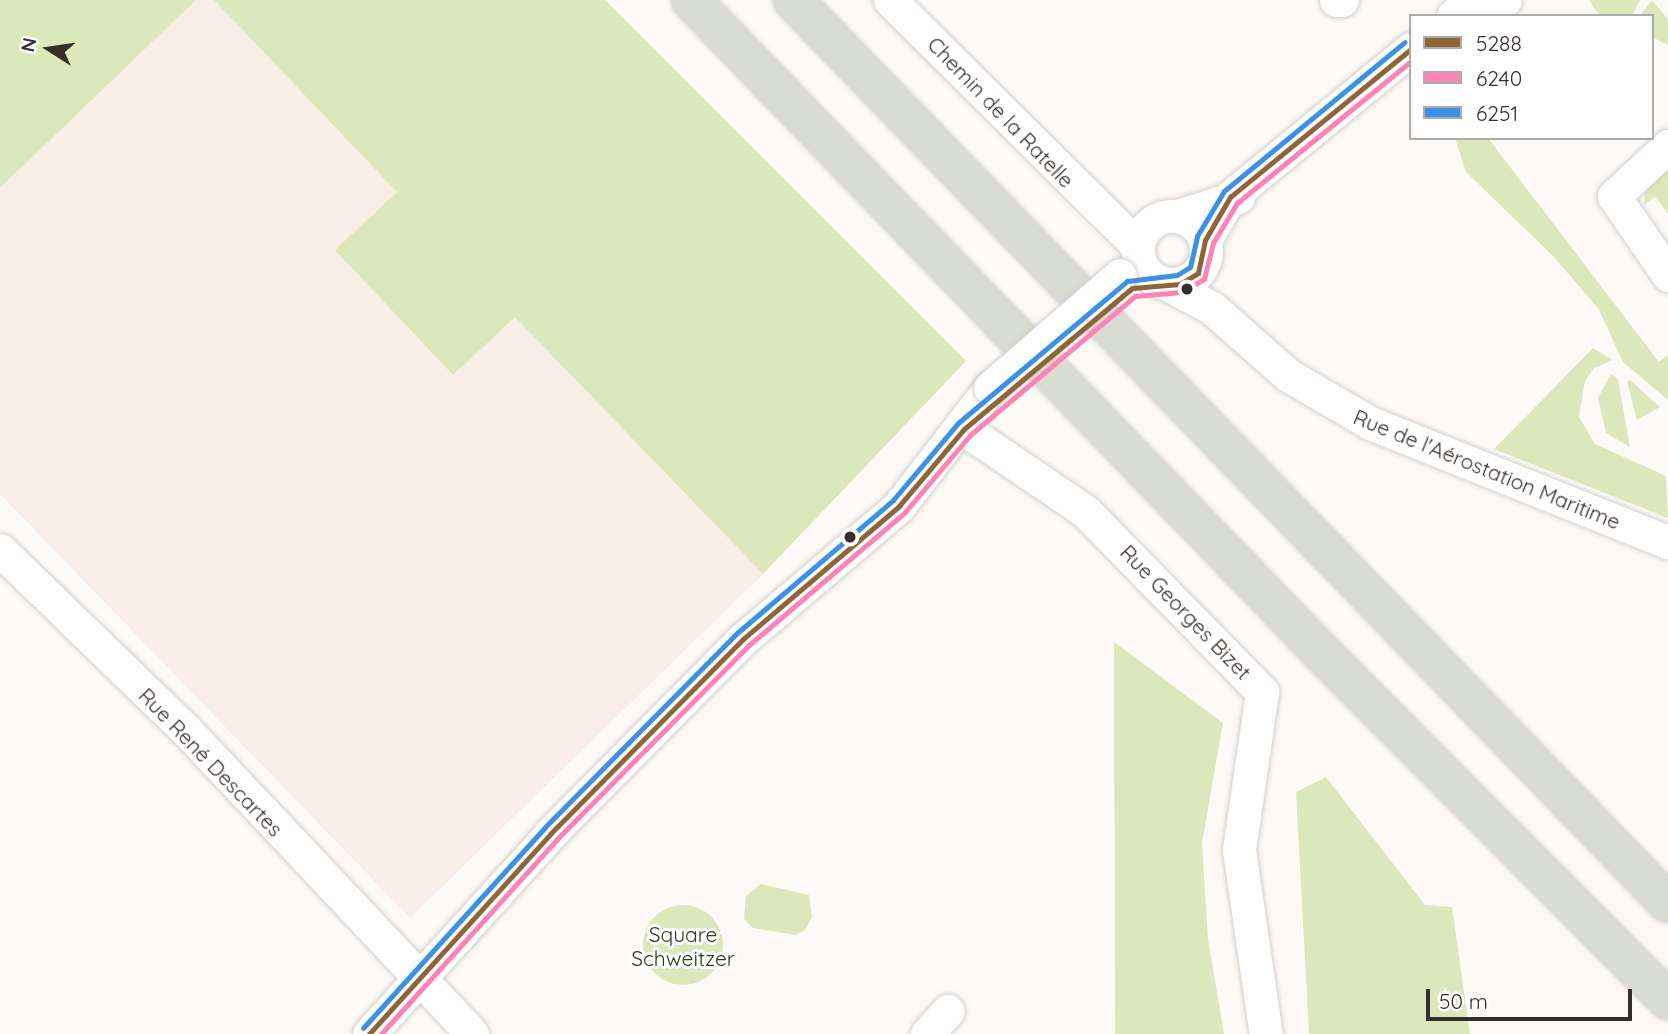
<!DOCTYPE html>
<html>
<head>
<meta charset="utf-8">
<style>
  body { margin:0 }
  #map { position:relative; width:1668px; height:1034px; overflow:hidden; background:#fcf9f7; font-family:Quicksand,sans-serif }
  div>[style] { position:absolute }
  .education>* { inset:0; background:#f9eee7 }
  .green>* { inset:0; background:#dce8bb }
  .round { border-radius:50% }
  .roads { filter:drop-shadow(0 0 2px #d4cfcc) drop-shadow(0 0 2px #d4cfcc) }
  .minor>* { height:33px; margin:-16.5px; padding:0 16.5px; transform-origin:16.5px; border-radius:16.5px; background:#fffefe }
  .minor>.ring { margin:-16.5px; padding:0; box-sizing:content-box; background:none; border:33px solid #fffefe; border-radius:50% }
  .highway>* { height:38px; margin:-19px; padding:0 19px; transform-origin:19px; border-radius:19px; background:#d8dcd3 }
  .bridges { filter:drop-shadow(0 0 2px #d4cfcc) drop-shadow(0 0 2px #d4cfcc) }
  .minor-bridge>* { height:33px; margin:-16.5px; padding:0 16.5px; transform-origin:16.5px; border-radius:16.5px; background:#fffefe }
  .bus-1>* { height:5px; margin:-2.5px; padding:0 2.5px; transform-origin:2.5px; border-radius:2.5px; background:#8e6539 }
  .bus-2>* { height:5px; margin:-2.5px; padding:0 2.5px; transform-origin:2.5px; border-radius:2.5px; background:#ff82b4 }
  .bus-3>* { height:5px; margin:-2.5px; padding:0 2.5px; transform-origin:2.5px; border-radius:2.5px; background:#3c91e6 }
  .dots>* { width:19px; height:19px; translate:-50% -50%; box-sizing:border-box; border:4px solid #fff; border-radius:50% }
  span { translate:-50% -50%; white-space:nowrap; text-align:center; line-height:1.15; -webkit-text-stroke:6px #fff; paint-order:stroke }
  .street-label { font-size:21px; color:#362e29 }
  .park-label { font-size:21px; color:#313b16 }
  .legend { position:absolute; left:1409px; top:14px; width:245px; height:126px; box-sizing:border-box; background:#fff; border:2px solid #afaba9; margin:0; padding:9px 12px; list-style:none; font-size:21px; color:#362e29 }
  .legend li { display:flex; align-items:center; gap:14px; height:35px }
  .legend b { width:35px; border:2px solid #afaba9 }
  .north { position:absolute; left:14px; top:14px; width:70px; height:70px; -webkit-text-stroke:5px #fff; paint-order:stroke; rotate:282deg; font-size:19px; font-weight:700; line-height:28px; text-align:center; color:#362e29 }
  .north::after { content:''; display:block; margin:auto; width:24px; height:32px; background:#362e29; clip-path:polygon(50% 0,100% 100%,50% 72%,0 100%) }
  .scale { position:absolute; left:1426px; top:989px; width:206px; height:32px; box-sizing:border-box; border:4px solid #362e29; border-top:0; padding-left:9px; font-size:21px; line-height:24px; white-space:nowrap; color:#362e29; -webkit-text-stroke:5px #fff; paint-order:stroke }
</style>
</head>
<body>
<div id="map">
  <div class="education">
    <div style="clip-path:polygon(196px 0,214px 0,763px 574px,410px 918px,0 494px,0 188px)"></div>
  </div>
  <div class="green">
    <div style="clip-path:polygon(0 0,196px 0,0 188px)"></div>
    <div style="clip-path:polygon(214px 0,605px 0,966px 361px,763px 574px,515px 317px,453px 375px,335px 250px,397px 192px)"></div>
    <div style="clip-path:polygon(1589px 0,1640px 0,1632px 16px,1600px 16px)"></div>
    <div style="clip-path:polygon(1652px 0,1668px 19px,1668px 45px,1652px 37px,1652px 16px,1640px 16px)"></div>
    <div style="clip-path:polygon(1455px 138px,1488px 138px,1659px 362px,1668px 355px,1668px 400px,1623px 362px,1598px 308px,1552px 255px,1466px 172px)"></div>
    <div style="clip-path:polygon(1668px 169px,1668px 213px,1655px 197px,1644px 205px,1646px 185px)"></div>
    <div style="clip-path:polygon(1593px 348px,1613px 360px,1594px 368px,1585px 381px,1579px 417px,1595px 444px,1666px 476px,1668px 518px,1494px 449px)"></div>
    <div style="clip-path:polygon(1611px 374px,1618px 379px,1630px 447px,1606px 433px,1598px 398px)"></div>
    <div style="clip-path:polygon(1630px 380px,1660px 407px,1637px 420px,1627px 382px)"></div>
    <div style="clip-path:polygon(1114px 642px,1223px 723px,1202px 843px,1208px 939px,1224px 1034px,1115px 1034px)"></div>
    <div style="clip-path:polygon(1326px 777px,1425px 905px,1452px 907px,1470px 1034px,1309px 1034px,1296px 792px)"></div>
    <div style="clip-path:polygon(761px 884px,809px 895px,812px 917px,805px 930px,796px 935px,753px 928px,744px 919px,746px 896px)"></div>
    <div class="round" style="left:643px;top:905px;width:80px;height:80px"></div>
  </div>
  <div class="roads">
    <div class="minor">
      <div style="left:890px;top:0;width:349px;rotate:44.8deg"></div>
      <div style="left:1336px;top:0;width:6px"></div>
      <div style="left:1453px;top:16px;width:25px;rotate:-40deg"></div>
      <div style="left:1485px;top:16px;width:26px;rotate:-39deg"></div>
      <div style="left:1668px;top:146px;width:74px;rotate:137.2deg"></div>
      <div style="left:1614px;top:196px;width:96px;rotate:55.6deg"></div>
      <div class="ring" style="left:1138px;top:216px;width:35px;height:35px"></div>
      <div style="left:1177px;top:216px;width:64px;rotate:-17.3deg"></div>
      <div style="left:1205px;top:240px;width:50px;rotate:-59.8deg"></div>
      <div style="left:1230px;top:197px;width:234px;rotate:-39.3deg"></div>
      <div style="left:1169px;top:285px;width:49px;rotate:28.1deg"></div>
      <div style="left:1212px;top:308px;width:101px;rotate:41.4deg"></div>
      <div style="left:1288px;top:375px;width:95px;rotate:30.3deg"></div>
      <div style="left:1370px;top:423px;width:321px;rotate:21.8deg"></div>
      <div style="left:964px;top:429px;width:148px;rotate:34.2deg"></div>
      <div style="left:1086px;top:512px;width:252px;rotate:45.6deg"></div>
      <div style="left:1262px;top:692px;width:160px;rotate:98.3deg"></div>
      <div style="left:1239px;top:850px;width:186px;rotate:81.7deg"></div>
      <div style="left:0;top:550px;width:256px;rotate:44.1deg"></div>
      <div style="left:184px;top:728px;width:420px;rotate:46.7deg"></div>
      <div style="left:369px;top:1034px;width:271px;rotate:-47.8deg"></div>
      <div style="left:551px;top:833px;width:273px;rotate:-45.3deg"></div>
      <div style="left:743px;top:639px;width:205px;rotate:-40.4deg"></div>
      <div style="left:899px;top:506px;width:149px;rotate:-52.4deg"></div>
      <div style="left:927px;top:1034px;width:31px;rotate:-48deg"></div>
    </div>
    <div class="highway">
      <div style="left:691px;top:0;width:905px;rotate:45.98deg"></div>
      <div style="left:1320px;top:651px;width:493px;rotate:45.1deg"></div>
      <div style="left:793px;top:0;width:1257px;rotate:45.9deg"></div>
    </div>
  </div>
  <div class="bridges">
    <div class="minor-bridge">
      <div style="left:990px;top:388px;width:172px;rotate:-41deg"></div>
    </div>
  </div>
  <div class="bus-1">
    <div style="left:369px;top:1034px;width:271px;rotate:-47.8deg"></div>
    <div style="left:551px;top:833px;width:273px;rotate:-45.3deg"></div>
    <div style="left:743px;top:639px;width:205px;rotate:-40.4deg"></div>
    <div style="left:899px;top:506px;width:101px;rotate:-49.8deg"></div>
    <div style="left:964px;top:429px;width:219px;rotate:-40deg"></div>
    <div style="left:1132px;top:288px;width:48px;rotate:-4.8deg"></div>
    <div style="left:1180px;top:284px;width:21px;rotate:-31deg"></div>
    <div style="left:1198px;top:273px;width:34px;rotate:-78deg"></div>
    <div style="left:1205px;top:240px;width:50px;rotate:-59.8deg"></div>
    <div style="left:1230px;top:197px;width:234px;rotate:-39.3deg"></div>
  </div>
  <div class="bus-2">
    <div style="left:381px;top:1034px;width:263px;rotate:-47.9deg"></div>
    <div style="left:557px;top:839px;width:273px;rotate:-45.3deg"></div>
    <div style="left:749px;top:645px;width:205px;rotate:-40.4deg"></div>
    <div style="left:905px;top:512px;width:101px;rotate:-49.8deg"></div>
    <div style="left:970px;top:435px;width:216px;rotate:-40.1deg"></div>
    <div style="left:1135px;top:296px;width:47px;rotate:-4.9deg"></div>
    <div style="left:1182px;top:292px;width:26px;rotate:-31deg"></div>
    <div style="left:1204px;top:279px;width:37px;rotate:-76deg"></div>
    <div style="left:1213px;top:243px;width:47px;rotate:-59deg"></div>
    <div style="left:1237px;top:203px;width:225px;rotate:-39.2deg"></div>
  </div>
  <div class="bus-3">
    <div style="left:363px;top:1028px;width:271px;rotate:-47.8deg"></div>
    <div style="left:545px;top:827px;width:273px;rotate:-45.3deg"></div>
    <div style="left:737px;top:633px;width:205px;rotate:-40.4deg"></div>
    <div style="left:893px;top:500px;width:101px;rotate:-49.8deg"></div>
    <div style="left:958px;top:423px;width:221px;rotate:-40deg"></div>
    <div style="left:1127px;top:281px;width:50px;rotate:-6.8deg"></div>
    <div style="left:1177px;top:275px;width:15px;rotate:-32deg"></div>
    <div style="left:1190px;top:267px;width:32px;rotate:-77deg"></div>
    <div style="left:1197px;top:236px;width:52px;rotate:-59deg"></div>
    <div style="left:1224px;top:191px;width:234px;rotate:-39.5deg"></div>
  </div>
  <div class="dots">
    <div style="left:1187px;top:289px;background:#362e29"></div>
    <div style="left:850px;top:537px;background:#362e29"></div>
  </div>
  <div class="street-label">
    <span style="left:1001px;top:112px;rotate:46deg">Chemin de la Ratelle</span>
    <span style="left:1487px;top:469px;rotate:22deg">Rue de l'Aérostation Maritime</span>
    <span style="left:1186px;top:612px;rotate:46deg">Rue Georges Bizet</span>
    <span style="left:211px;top:762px;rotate:46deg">Rue René Descartes</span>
  </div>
  <div class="park-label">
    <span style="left:683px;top:946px">Square<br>Schweitzer</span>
  </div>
  <ul class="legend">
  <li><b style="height:9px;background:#8e6539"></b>5288</li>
  <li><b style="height:9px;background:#ff82b4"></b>6240</li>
  <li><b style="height:9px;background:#3c91e6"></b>6251</li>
  </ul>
  <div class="north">N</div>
  <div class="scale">50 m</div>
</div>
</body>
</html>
